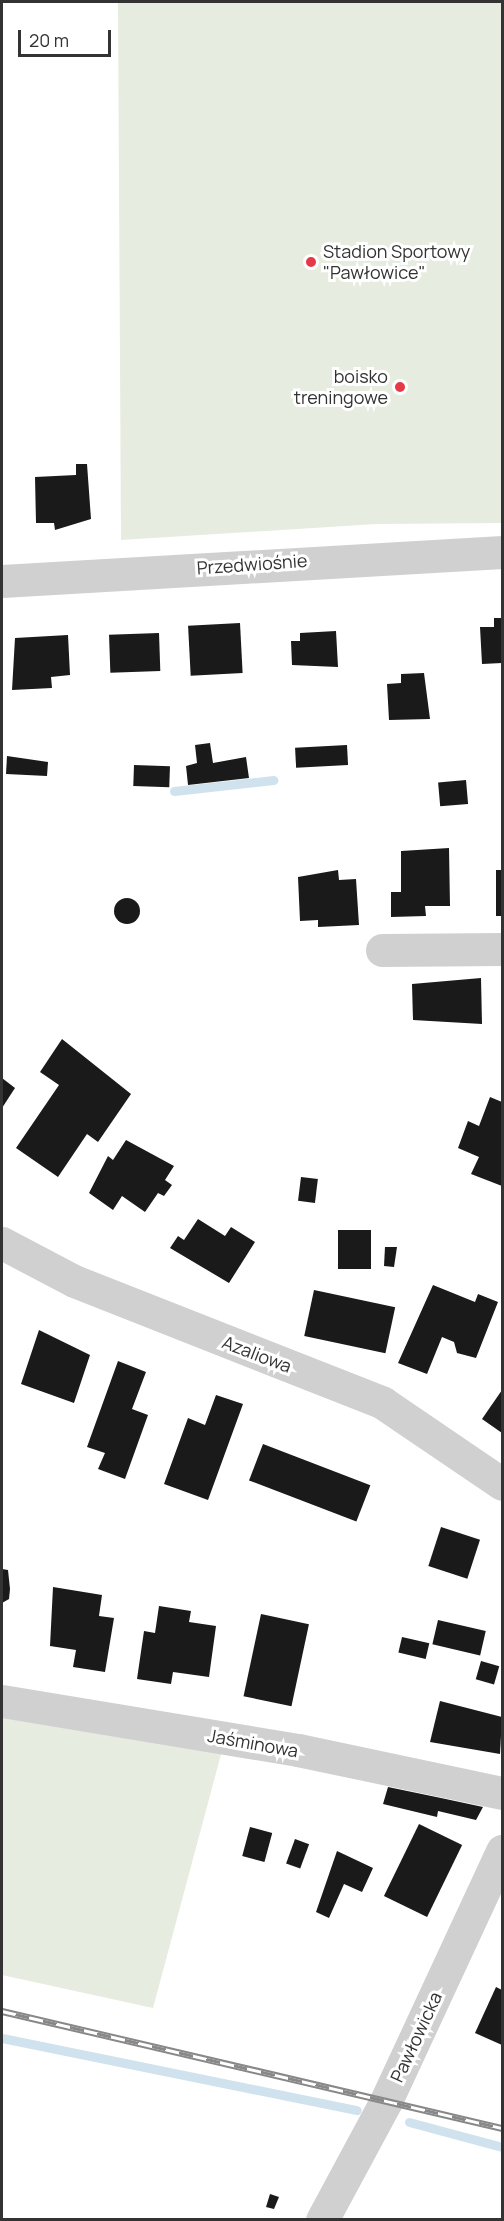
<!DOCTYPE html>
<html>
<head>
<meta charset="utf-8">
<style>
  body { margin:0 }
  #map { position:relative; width:504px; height:2221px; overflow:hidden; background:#fff; font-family:Manrope,sans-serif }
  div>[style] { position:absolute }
  .green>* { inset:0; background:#e6ecdf }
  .stream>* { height:9px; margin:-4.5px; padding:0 4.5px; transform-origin:4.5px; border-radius:4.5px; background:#cfe2ee }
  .building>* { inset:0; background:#1a1a1a; transform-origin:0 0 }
  .round { border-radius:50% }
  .minor>* { height:33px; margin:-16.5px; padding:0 16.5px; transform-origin:16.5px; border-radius:16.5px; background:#d0d0d0 }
  .rail>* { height:7px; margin-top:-3.5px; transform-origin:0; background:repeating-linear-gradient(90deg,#fff 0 14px,#888 0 28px); box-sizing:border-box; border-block:2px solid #888 }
  .dots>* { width:16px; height:16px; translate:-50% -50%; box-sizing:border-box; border:3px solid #fff; border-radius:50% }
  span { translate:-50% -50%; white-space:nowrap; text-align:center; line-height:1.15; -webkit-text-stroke:6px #fff; paint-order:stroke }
  .poi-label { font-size:18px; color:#333 }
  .left { translate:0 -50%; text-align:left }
  .right { translate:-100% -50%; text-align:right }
  .street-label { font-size:18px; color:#333 }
  .frame { position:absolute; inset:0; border:3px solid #333; pointer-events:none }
  .scale { position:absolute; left:18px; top:30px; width:93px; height:27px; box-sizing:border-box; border:3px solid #333; border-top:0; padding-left:8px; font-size:18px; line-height:21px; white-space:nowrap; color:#333; -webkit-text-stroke:4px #fff; paint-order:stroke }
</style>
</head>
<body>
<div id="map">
  <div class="green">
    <div style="clip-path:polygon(118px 2px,502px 2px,502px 523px,376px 524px,121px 540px)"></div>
    <div style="clip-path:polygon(2px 1716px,223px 1747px,153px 2008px,2px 1975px)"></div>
  </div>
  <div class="stream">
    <div style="left:174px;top:791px;width:100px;rotate:-6.3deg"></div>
    <div style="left:2px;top:2038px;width:362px;rotate:11.5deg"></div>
    <div style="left:409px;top:2122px;width:96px;rotate:15deg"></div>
  </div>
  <div class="building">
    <div style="clip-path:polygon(76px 464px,87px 464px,91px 519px,55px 530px,54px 523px,36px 523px,35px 477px,76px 475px)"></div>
    <div style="clip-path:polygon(494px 618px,502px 618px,502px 663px,482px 664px,480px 627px,494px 627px)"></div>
    <div style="left:240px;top:623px;width:50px;height:52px;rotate:87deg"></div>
    <div style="clip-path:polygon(336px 631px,338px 667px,292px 665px,291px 641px,300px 641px,300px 633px)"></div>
    <div style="left:159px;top:633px;width:38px;height:50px;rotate:88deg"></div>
    <div style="clip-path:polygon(68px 635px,70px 675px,51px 677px,52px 688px,12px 690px,15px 638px)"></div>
    <div style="clip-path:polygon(424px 673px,430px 719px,389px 720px,387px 684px,401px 683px,401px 674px)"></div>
    <div style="clip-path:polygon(210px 743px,213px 763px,246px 757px,249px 778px,188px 785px,186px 766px,197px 763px,195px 745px)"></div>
    <div style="left:347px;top:745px;width:20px;height:52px;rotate:87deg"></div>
    <div style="clip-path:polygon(7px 756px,48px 762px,47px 776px,6px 774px)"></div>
    <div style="left:134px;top:765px;width:36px;height:21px;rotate:2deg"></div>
    <div style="left:466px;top:780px;width:24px;height:28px;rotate:85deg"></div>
    <div style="clip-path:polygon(449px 848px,450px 906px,425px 906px,426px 916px,391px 917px,391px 892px,401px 892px,401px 851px)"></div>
    <div style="clip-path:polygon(338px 870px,339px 880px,356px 879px,359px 925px,318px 927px,318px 920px,300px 921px,298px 877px)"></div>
    <div style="left:496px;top:870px;width:6px;height:46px"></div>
    <div class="round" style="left:114px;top:898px;width:26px;height:26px"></div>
    <div style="clip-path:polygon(481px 978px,482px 1024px,413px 1020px,412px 984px)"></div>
    <div style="clip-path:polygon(62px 1039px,131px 1094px,98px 1142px,87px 1134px,58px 1177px,16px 1148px,59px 1085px,40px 1072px)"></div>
    <div style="clip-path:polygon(2px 1078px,15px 1088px,2px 1108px)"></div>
    <div style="clip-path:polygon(490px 1097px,502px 1102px,502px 1186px,471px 1174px,479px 1157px,458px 1148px,468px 1121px,479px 1126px)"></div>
    <div style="clip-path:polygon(126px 1140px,174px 1166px,165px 1180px,172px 1185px,164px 1196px,158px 1193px,145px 1212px,122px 1196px,113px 1210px,89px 1193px,108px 1156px,113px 1160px)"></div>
    <div style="left:301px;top:1177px;width:17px;height:24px;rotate:7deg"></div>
    <div style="clip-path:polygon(198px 1219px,225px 1236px,231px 1227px,255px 1242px,229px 1283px,170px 1248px,178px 1236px,184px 1240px)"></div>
    <div style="left:338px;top:1230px;width:33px;height:39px"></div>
    <div style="clip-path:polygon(385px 1247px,397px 1247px,394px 1267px,384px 1266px)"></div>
    <div style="clip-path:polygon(433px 1285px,475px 1302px,478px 1294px,498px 1302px,476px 1358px,457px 1353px,454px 1342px,442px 1337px,427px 1374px,398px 1363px)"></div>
    <div style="left:314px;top:1290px;width:83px;height:47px;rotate:12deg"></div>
    <div style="clip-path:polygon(39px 1330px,90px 1355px,74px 1403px,21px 1384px)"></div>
    <div style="clip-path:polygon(118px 1361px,146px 1372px,132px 1409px,148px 1415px,125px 1479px,98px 1469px,105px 1453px,87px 1447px)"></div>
    <div style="clip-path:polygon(502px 1390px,502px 1433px,482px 1419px)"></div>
    <div style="clip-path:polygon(216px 1395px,243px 1404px,208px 1500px,164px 1484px,188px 1418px,205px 1425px)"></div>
    <div style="left:263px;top:1444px;width:115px;height:39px;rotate:21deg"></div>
    <div style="left:441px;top:1527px;width:41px;height:41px;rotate:18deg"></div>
    <div style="clip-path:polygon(2px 1569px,8px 1570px,10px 1589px,9px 1599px,2px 1603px)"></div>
    <div style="clip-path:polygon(53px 1587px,102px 1595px,99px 1616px,114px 1618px,105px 1672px,73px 1667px,76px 1650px,50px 1646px)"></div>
    <div style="clip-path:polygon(159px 1606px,191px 1611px,189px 1622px,216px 1626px,209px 1677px,173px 1672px,171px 1684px,137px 1679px,144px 1631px,155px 1633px)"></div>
    <div style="left:261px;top:1614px;width:49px;height:84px;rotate:12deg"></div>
    <div style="left:438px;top:1620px;width:49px;height:25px;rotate:13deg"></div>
    <div style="left:402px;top:1637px;width:28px;height:16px;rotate:13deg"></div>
    <div style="left:481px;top:1661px;width:19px;height:19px;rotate:16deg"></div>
    <div style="clip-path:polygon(440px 1701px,502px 1717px,500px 1754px,430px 1742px)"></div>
    <div style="clip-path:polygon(388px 1787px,441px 1798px,483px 1807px,476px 1820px,438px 1811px,437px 1817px,383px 1804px)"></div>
    <div style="left:419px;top:1824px;width:48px;height:80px;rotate:26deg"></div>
    <div style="left:250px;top:1827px;width:23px;height:30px;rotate:15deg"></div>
    <div style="left:295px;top:1839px;width:15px;height:26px;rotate:20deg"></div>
    <div style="clip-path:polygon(337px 1851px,373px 1868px,362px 1892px,344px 1884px,329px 1918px,316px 1912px)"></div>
    <div style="clip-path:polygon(496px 1987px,502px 1990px,502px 2045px,475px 2033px)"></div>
    <div style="clip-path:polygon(270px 2194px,279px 2197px,274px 2209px,266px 2207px)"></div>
  </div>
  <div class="minor">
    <div style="left:2px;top:581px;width:501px;rotate:-3.32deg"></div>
    <div style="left:382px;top:950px;width:120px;rotate:-0.5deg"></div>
    <div style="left:2px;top:1243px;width:81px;rotate:27.8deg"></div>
    <div style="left:74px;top:1281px;width:332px;rotate:21.5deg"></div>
    <div style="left:383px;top:1403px;width:144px;rotate:34.2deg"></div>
    <div style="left:2px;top:1701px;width:300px;rotate:9.4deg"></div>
    <div style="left:298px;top:1750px;width:208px;rotate:11.9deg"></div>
    <div style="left:322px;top:2220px;width:135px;rotate:-61.7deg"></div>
    <div style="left:386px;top:2101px;width:276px;rotate:-65.1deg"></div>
  </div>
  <div class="rail">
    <div style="left:2px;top:2011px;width:514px;rotate:13.17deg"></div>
  </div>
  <div class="dots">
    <div style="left:311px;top:262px;background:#e63946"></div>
    <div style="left:400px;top:387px;background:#e63946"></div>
  </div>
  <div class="poi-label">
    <span class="left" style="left:323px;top:262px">Stadion Sportowy<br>"Pawłowice"</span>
    <span class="right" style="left:388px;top:387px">boisko<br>treningowe</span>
  </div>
  <div class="street-label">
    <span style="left:252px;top:564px;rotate:-4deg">Przedwiośnie</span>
    <span style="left:257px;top:1354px;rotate:21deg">Azaliowa</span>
    <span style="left:253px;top:1743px;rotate:10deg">Jaśminowa</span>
    <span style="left:416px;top:2037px;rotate:-65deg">Pawłowicka</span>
  </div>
  <div class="frame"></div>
  <div class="scale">20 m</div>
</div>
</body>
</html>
